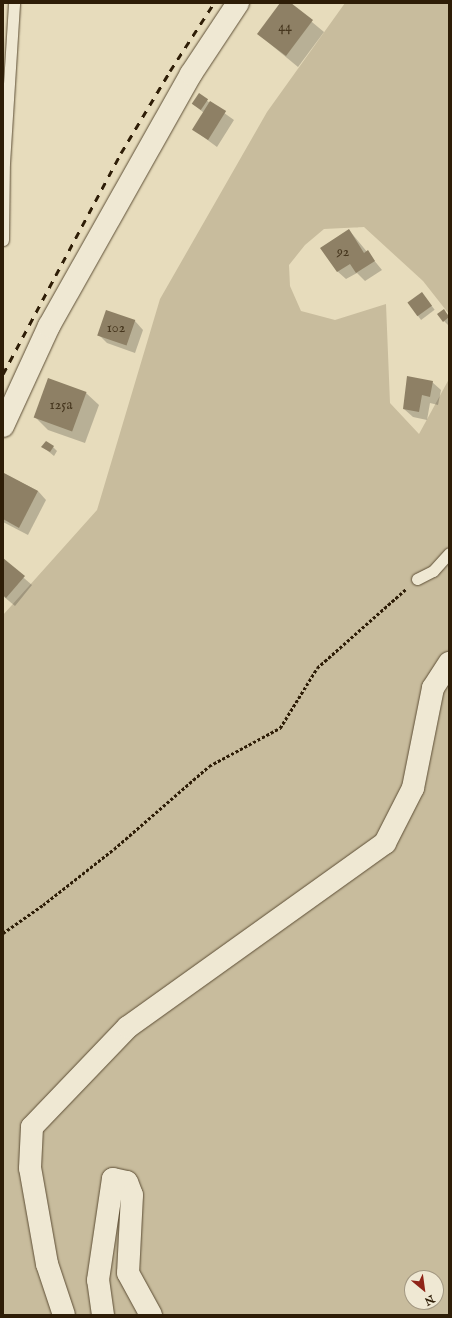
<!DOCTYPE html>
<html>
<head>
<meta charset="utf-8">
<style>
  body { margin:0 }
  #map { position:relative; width:452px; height:1318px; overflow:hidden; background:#e7dcbc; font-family:"IM FELL English",serif }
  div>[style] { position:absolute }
  .green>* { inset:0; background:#c8bc9d }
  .shadow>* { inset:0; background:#0003; transform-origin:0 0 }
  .building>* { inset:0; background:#8e8065; transform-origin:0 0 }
  .path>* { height:2.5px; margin-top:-1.25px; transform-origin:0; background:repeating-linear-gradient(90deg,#2e1d07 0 3px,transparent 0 5px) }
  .roads { filter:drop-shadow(0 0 1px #5c4d34) drop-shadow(0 0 1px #5c4d34) }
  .service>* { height:11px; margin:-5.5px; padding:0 5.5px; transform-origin:5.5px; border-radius:5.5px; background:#efe8d3 }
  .minor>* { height:22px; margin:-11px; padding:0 11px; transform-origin:11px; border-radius:11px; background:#efe8d3 }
  .rail>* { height:3px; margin-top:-1.5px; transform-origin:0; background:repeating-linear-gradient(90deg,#2e1d07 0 7px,transparent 0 14px) }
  span { translate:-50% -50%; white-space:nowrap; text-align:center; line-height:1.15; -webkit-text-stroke:4px #efe8d3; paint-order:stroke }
  .number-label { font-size:14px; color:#46361e }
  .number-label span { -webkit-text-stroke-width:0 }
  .frame { position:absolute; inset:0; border:4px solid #2e1d07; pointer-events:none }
  .north { position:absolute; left:404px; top:1270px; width:40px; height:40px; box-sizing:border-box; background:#efe8d3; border:1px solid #a29781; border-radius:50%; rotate:151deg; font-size:11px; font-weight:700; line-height:16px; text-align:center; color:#2e1d07 }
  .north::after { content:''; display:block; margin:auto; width:14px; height:18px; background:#8f2418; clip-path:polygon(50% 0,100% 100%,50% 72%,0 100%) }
</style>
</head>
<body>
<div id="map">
  <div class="green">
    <div style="clip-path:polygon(evenodd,345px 3px,449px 3px,449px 314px,423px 281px,364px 227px,324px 229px,305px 245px,289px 265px,290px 286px,301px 311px,335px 320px,386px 304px,390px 403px,419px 434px,449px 379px,449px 1315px,3px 1315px,3px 615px,97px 510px,160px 299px,267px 112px,345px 3px,412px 1278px,436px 1278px,436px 1302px,412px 1302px,412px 1278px)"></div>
  </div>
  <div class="shadow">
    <div style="clip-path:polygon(282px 3px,289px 3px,324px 32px,298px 67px,258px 34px)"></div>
    <div style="clip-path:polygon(199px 95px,234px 120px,217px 147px,194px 130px,204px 113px,193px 104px)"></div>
    <div style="clip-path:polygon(349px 230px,382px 270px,365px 281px,357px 273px,346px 279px,337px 271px)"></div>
    <div style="left:422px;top:293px;width:21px;height:17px;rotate:53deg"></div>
    <div style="clip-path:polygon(443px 310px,449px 316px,448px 325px,438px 315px)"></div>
    <div style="clip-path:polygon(107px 312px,135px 321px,143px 330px,135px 353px,107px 343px,99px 335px)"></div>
    <div style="clip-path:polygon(408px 377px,432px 382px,441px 390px,438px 405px,430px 403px,427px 420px,413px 417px,404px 409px)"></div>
    <div style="clip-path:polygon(86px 393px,99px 405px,85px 443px,48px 430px,36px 418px)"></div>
    <div style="clip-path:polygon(43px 447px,53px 447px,57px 451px,54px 456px)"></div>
    <div style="clip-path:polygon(5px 474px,38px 491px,46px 500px,28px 535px,3px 522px)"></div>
    <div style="clip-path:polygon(3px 560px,32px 585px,15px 606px,3px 596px)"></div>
  </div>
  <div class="building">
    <div style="clip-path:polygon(280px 3px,291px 3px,313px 20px,286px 56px,257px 34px)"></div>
    <div style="left:199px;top:93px;width:11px;height:13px;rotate:34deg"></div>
    <div style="left:210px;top:101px;width:19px;height:34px;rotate:32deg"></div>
    <div style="clip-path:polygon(349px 229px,364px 253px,368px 250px,375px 261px,356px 273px,350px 264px,337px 272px,320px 248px)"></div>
    <div style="left:422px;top:292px;width:17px;height:18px;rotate:54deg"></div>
    <div style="clip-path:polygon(444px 309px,449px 317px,443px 322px,437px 314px)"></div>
    <div style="left:106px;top:310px;width:31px;height:27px;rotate:19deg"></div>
    <div style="clip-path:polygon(407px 376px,433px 381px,430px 397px,422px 395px,419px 412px,403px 409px)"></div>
    <div style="left:48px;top:378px;width:41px;height:42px;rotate:20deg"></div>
    <div style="clip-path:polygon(46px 441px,54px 446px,50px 452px,41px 447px)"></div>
    <div style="clip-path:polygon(4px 473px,38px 491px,19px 528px,3px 519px)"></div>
    <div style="clip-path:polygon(3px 558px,25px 576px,6px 598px,3px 595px)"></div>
  </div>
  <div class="path">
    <div style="left:3px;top:933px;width:49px;rotate:-35deg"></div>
    <div style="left:43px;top:905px;width:90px;rotate:-38.3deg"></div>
    <div style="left:114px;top:849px;width:126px;rotate:-41.1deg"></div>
    <div style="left:209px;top:766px;width:81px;rotate:-28.2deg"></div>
    <div style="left:280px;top:728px;width:70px;rotate:-58.3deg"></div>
    <div style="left:317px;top:668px;width:119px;rotate:-41.6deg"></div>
  </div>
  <div class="roads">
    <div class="service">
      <div style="left:3px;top:240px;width:77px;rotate:-89.3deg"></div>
      <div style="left:4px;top:163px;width:160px;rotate:-86.4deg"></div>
      <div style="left:417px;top:579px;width:18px;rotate:-27deg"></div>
      <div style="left:433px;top:571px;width:24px;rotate:-48deg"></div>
    </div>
    <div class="minor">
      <div style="left:3px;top:426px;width:110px;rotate:-65.3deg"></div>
      <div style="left:49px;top:326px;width:289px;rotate:-60.6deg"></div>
      <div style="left:191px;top:74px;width:85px;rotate:-56.5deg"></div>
      <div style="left:64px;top:1315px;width:54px;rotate:-108.4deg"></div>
      <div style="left:47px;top:1264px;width:97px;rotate:-100deg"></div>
      <div style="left:30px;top:1168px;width:41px;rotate:-87.2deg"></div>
      <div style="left:32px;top:1127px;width:139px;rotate:-46.2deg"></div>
      <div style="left:128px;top:1027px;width:316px;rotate:-35.6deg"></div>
      <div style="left:385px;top:843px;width:62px;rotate:-63deg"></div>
      <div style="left:413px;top:788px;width:102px;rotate:-78.7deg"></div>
      <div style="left:433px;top:688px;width:30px;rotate:-57deg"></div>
      <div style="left:103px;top:1315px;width:35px;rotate:-98deg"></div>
      <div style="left:98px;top:1280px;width:102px;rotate:-81.6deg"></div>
      <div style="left:113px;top:1179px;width:14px;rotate:12deg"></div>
      <div style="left:127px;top:1182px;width:14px;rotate:69deg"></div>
      <div style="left:132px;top:1195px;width:78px;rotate:92.9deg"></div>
      <div style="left:128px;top:1273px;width:48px;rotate:61.3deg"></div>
    </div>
  </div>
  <div class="rail">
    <div style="left:3px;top:374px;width:251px;rotate:-61.9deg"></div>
    <div style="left:121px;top:153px;width:96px;rotate:-59.1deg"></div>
    <div style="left:170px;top:71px;width:81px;rotate:-57.1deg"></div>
  </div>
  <div class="number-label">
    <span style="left:285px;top:27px">44</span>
    <span style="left:343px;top:252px">92</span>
    <span style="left:116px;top:328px">102</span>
    <span style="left:61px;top:405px">125a</span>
  </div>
  <div class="frame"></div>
  <div class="north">N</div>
</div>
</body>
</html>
